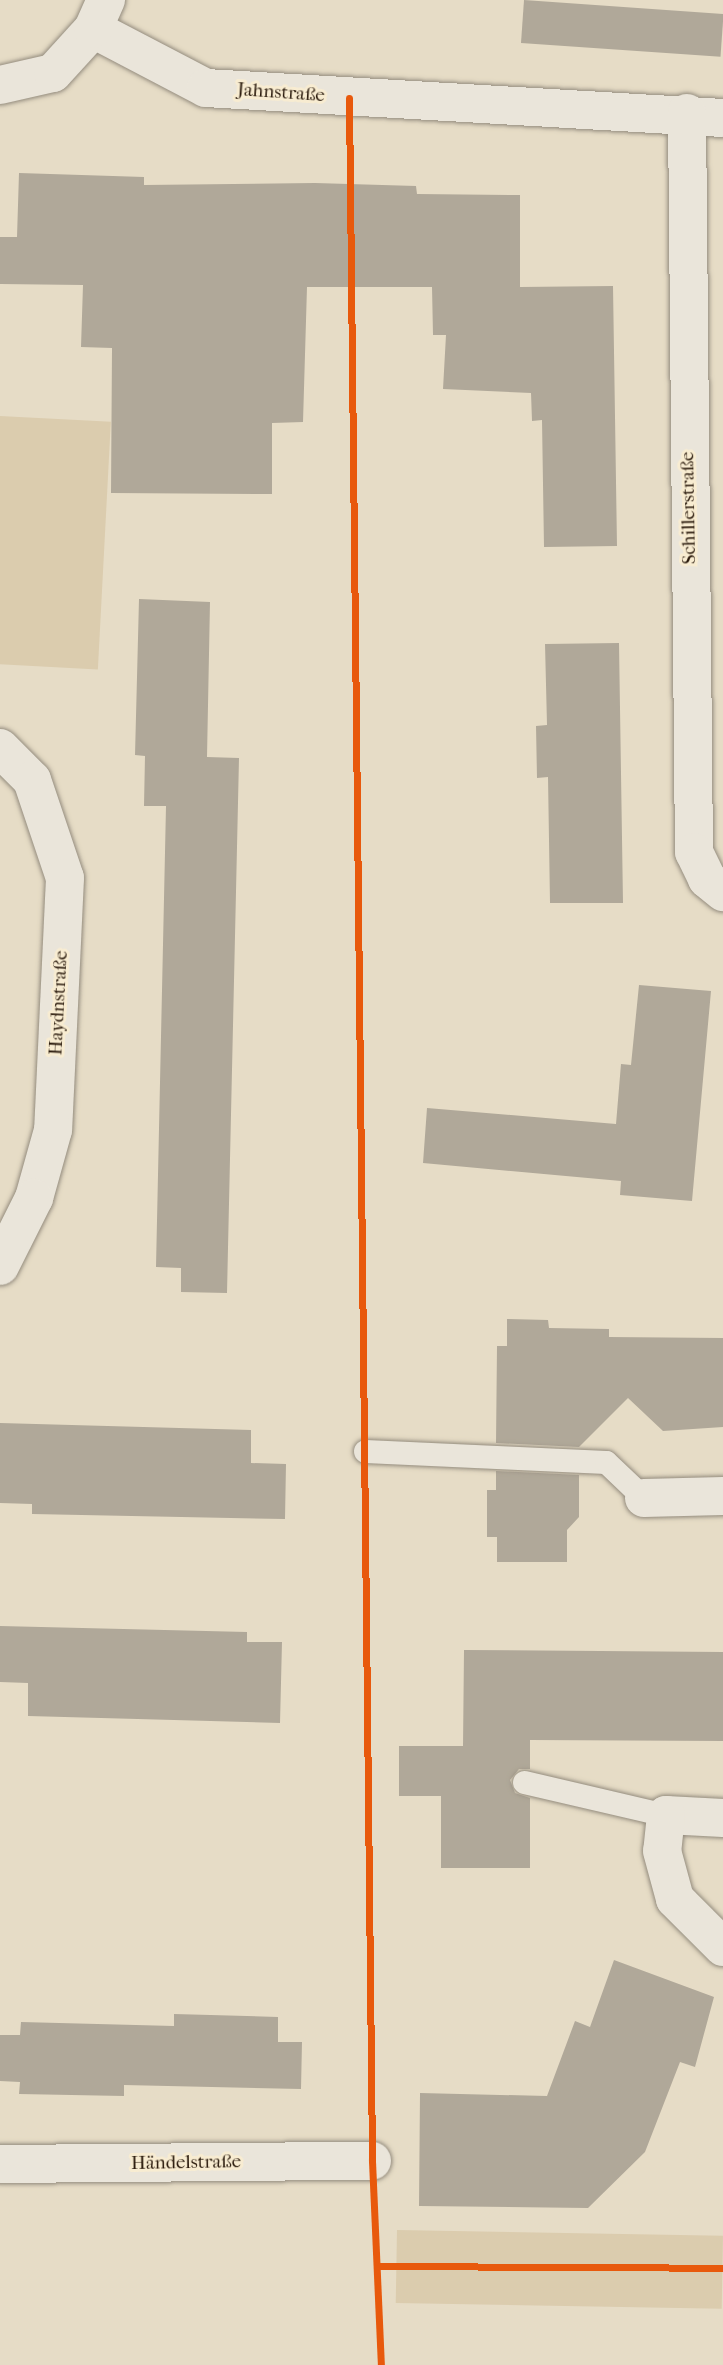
<!DOCTYPE html>
<html>
<head>
<meta charset="utf-8">
<style>
  body { margin:0 }
  #map { position:relative; width:723px; height:2365px; overflow:hidden; background:#e6dcc6; font-family:"IM FELL French Canon",serif }
  div>[style] { position:absolute }
  .green>* { inset:0; background:#dbccae; transform-origin:0 0 }
  .building>* { inset:0; background:#b0a899; transform-origin:0 0 }
  .roads { filter:drop-shadow(0 0 2px #948c7e) drop-shadow(0 0 2px #948c7e) }
  .service>* { height:23px; margin:-11.5px; padding:0 11.5px; transform-origin:11.5px; border-radius:11.5px; background:#eae5da }
  .minor>* { height:38px; margin:-19px; padding:0 19px; transform-origin:19px; border-radius:19px; background:#eae5da }
  .cycleway>* { height:7px; margin:-3.5px; padding:0 3.5px; transform-origin:3.5px; border-radius:3.5px; background:#e8590c }
  span { translate:-50% -50%; white-space:nowrap; text-align:center; line-height:1.15; -webkit-text-stroke:6px #f8ecd1; paint-order:stroke }
  .street-label { font-size:19px; color:#2a1a0c }
</style>
</head>
<body>
<div id="map">
  <div class="green">
    <div style="left:0;top:416px;width:111px;height:248px;rotate:3deg"></div>
    <div style="left:397px;top:2230px;width:326px;height:73px;rotate:1deg"></div>
  </div>
  <div class="building">
    <div style="left:524px;top:0;width:200px;height:43px;rotate:4deg"></div>
    <div style="clip-path:polygon(19px 173px,144px 177px,144px 185px,315px 183px,416px 186px,417px 194px,520px 195px,520px 287px,613px 286px,617px 546px,544px 547px,542px 420px,532px 421px,531px 393px,443px 389px,446px 335px,433px 335px,432px 287px,307px 287px,303px 422px,272px 423px,272px 494px,111px 493px,112px 348px,81px 347px,83px 285px,0 284px,0 237px,17px 237px)"></div>
    <div style="clip-path:polygon(139px 599px,210px 602px,207px 757px,239px 758px,227px 1293px,181px 1292px,181px 1268px,156px 1267px,166px 806px,144px 806px,145px 756px,135px 755px)"></div>
    <div style="clip-path:polygon(619px 643px,623px 903px,550px 903px,548px 777px,537px 778px,536px 726px,547px 725px,545px 644px)"></div>
    <div style="clip-path:polygon(639px 985px,711px 991px,692px 1201px,620px 1195px,621px 1181px,423px 1163px,427px 1108px,616px 1124px,621px 1064px,631px 1065px)"></div>
    <div style="clip-path:polygon(507px 1319px,548px 1320px,549px 1328px,609px 1329px,609px 1337px,723px 1338px,723px 1427px,663px 1431px,628px 1398px,579px 1447px,496px 1443px,497px 1346px,507px 1346px)"></div>
    <div style="clip-path:polygon(0 1423px,251px 1430px,251px 1463px,286px 1464px,285px 1519px,32px 1514px,32px 1504px,0 1503px)"></div>
    <div style="clip-path:polygon(496px 1471px,579px 1475px,579px 1517px,567px 1530px,567px 1562px,497px 1562px,497px 1537px,487px 1537px,487px 1490px,496px 1490px)"></div>
    <div style="clip-path:polygon(0 1626px,247px 1632px,247px 1642px,282px 1642px,280px 1723px,28px 1716px,28px 1683px,0 1682px)"></div>
    <div style="clip-path:polygon(464px 1650px,723px 1652px,723px 1741px,530px 1740px,530px 1769px,519px 1769px,510px 1780px,515px 1793px,530px 1798px,530px 1868px,441px 1868px,441px 1796px,399px 1796px,399px 1746px,463px 1746px)"></div>
    <div style="clip-path:polygon(614px 1960px,714px 1997px,695px 2067px,680px 2062px,645px 2152px,588px 2208px,419px 2206px,420px 2093px,547px 2096px,575px 2021px,590px 2027px)"></div>
    <div style="clip-path:polygon(174px 2014px,278px 2017px,278px 2042px,302px 2042px,301px 2089px,124px 2085px,124px 2096px,19px 2094px,20px 2082px,0 2081px,0 2035px,20px 2035px,21px 2022px,174px 2026px)"></div>
  </div>
  <div class="roads">
    <div class="service">
      <div style="left:365px;top:1451px;width:241px;rotate:2.6deg"></div>
      <div style="left:606px;top:1462px;width:52px;rotate:43.5deg"></div>
      <div style="left:524px;top:1782px;width:146px;rotate:13.1deg"></div>
    </div>
    <div class="minor">
      <div style="left:93px;top:29px;width:127px;rotate:27.6deg"></div>
      <div style="left:206px;top:88px;width:518px;rotate:3.32deg"></div>
      <div style="left:0;top:85px;width:54px;rotate:-12.8deg"></div>
      <div style="left:53px;top:73px;width:59px;rotate:-47.7deg"></div>
      <div style="left:93px;top:29px;width:32px;rotate:-66deg"></div>
      <div style="left:687px;top:113px;width:739px;rotate:89.46deg"></div>
      <div style="left:694px;top:852px;width:30px;rotate:64deg"></div>
      <div style="left:707px;top:879px;width:21px;rotate:39deg"></div>
      <div style="left:0;top:748px;width:45px;rotate:45deg"></div>
      <div style="left:32px;top:780px;width:103px;rotate:71.4deg"></div>
      <div style="left:65px;top:878px;width:252px;rotate:92.7deg"></div>
      <div style="left:53px;top:1130px;width:71px;rotate:105.6deg"></div>
      <div style="left:34px;top:1198px;width:76px;rotate:116.6deg"></div>
      <div style="left:644px;top:1498px;width:79px;rotate:-1.5deg"></div>
      <div style="left:723px;top:1818px;width:57px;rotate:-177deg"></div>
      <div style="left:666px;top:1815px;width:36px;rotate:96deg"></div>
      <div style="left:662px;top:1851px;width:50px;rotate:74.8deg"></div>
      <div style="left:675px;top:1899px;width:68px;rotate:45deg"></div>
      <div style="left:0;top:2164px;width:372px;rotate:-0.5deg"></div>
    </div>
  </div>
  <div class="cycleway">
    <div style="left:349px;top:98px;width:2063px;rotate:89.36deg"></div>
    <div style="left:372px;top:2161px;width:204px;rotate:87.5deg"></div>
    <div style="left:380px;top:2266px;width:343px;rotate:0.3deg"></div>
  </div>
  <div class="street-label">
    <span style="left:281px;top:93px;rotate:4deg">Jahnstraße</span>
    <span style="left:689px;top:508px;rotate:-91deg">Schillerstraße</span>
    <span style="left:59px;top:1003px;rotate:-87deg">Haydnstraße</span>
    <span style="left:186px;top:2163px;rotate:-1deg">Händelstraße</span>
  </div>
</div>
</body>
</html>
